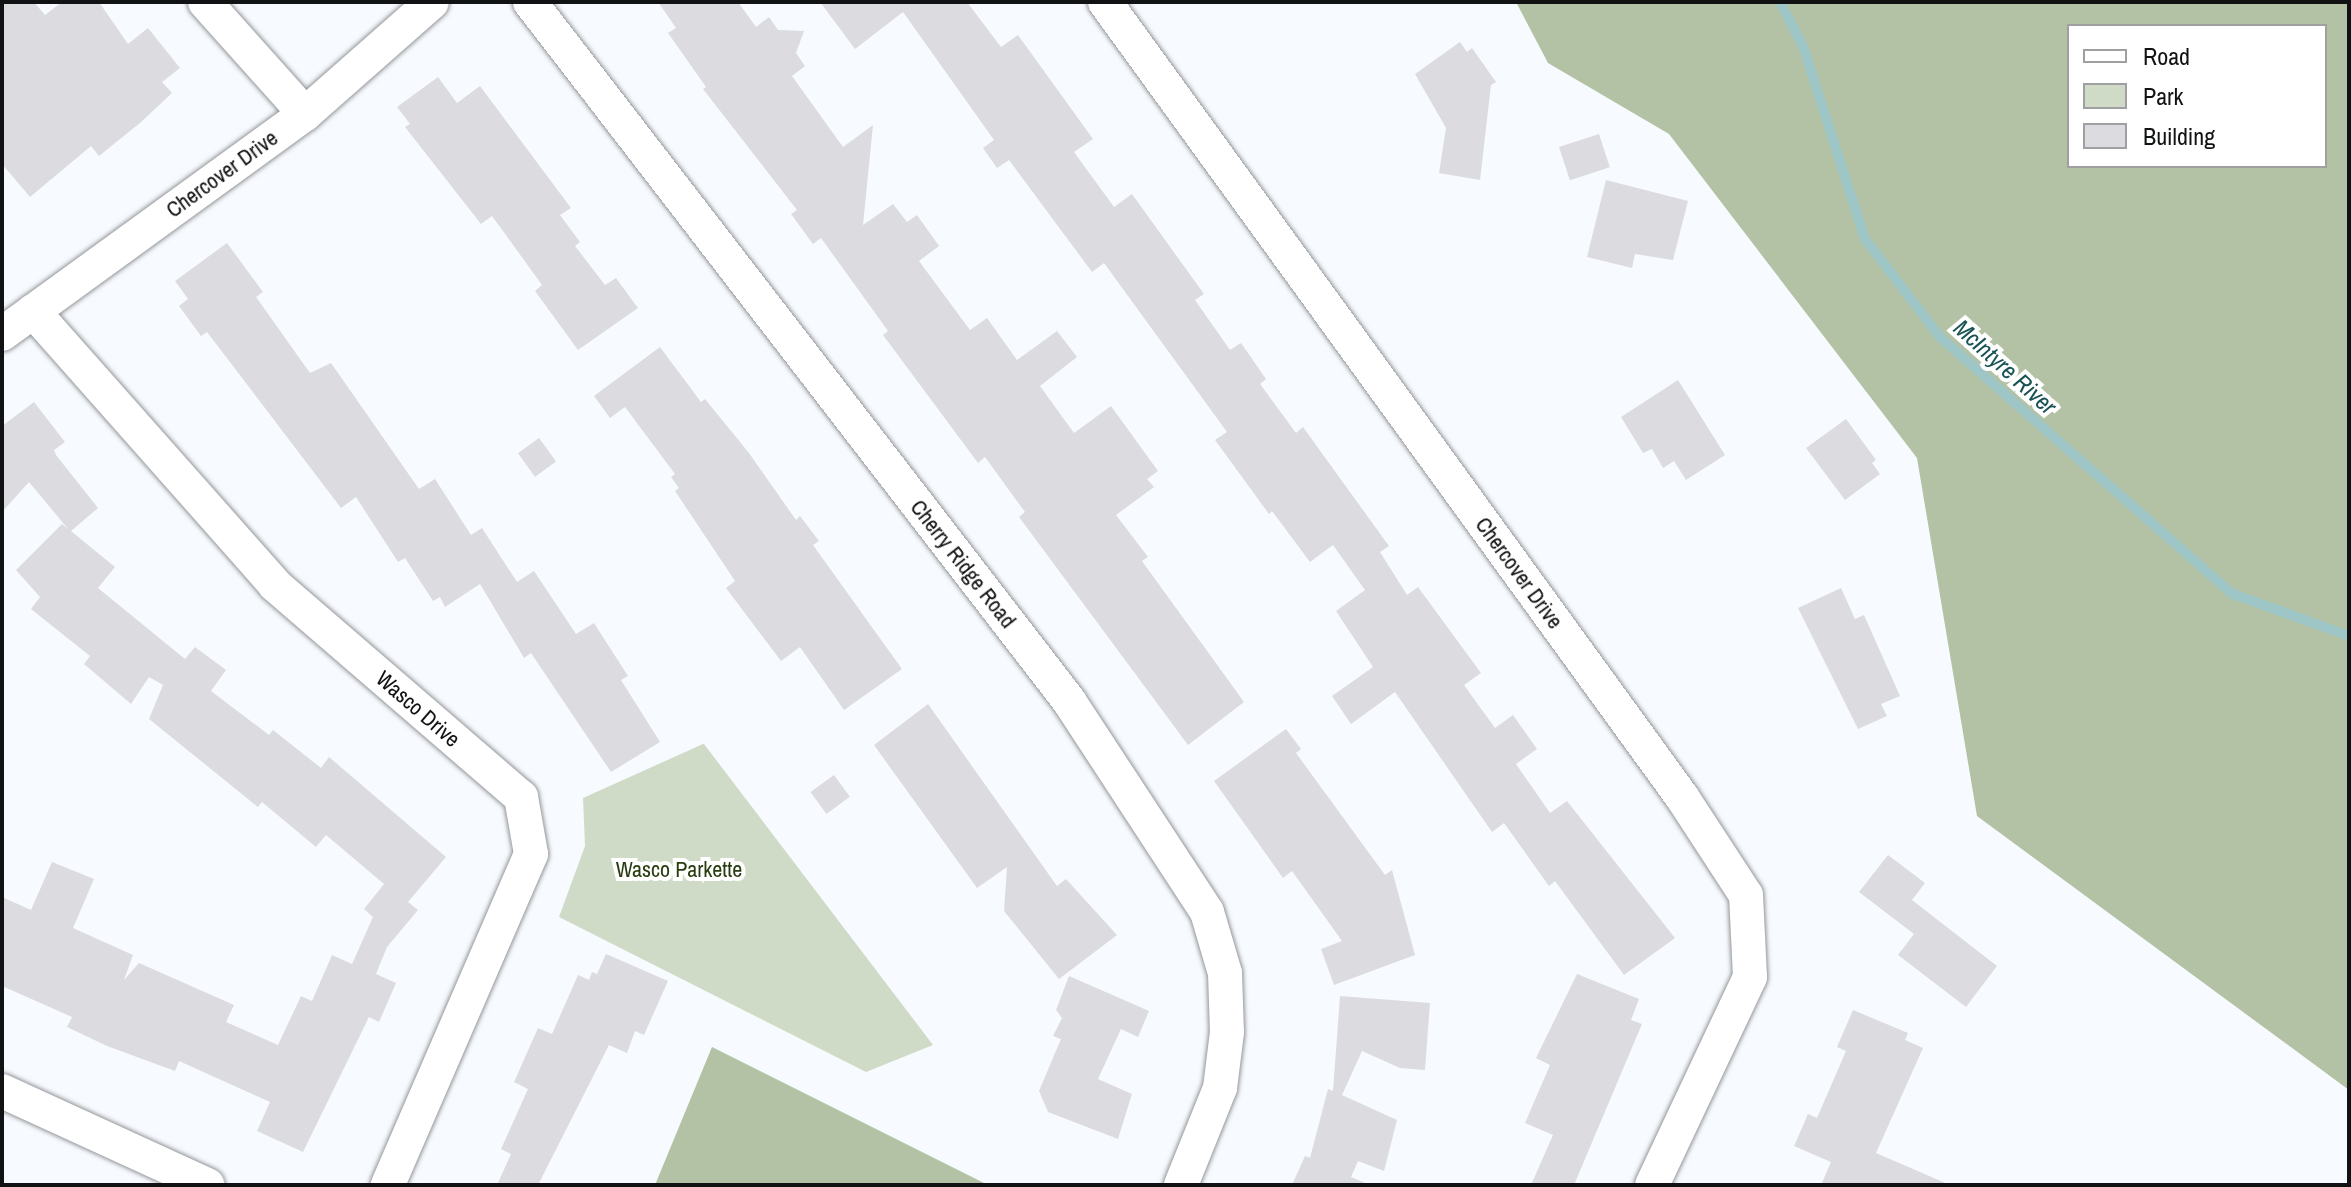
<!DOCTYPE html>
<html>
<head>
<meta charset="utf-8">
<style>
  body { margin:0 }
  #map { position:relative; width:2351px; height:1187px; overflow:hidden; background:#f7fafe; font-family:"Archivo Narrow",sans-serif }
  div>[style] { position:absolute }
  .green>* { inset:0; background:#d0dbc7 }
  .forest>* { inset:0; background:#b3c1a5 }
  .stream>* { height:10px; margin:-5px; padding:0 5px; transform-origin:5px; border-radius:5px; background:#9ec6c6 }
  .building>* { inset:0; background:#dcdce0; transform-origin:0 0 }
  .roads { filter:drop-shadow(0 0 2px #94979a) drop-shadow(0 0 2px #94979a) }
  .minor>* { height:34px; margin:-17px; padding:0 17px; transform-origin:17px; border-radius:17px; background:#fff }
  span { translate:-50% -50%; white-space:nowrap; text-align:center; line-height:1.15; -webkit-text-stroke:8px #fff; paint-order:stroke }
  .street-label { font-size:22px; color:#111213 }
  .park-label { font-size:22px; color:#293c10 }
  .water-label { font-size:24px; color:#195254; font-style:italic }
  .frame { position:absolute; inset:0; border:4px solid #111213; pointer-events:none }
  .legend { position:absolute; left:2067px; top:24px; width:260px; height:144px; box-sizing:border-box; background:#fff; border:2px solid #a0a0a1; margin:0; padding:10px 14px; list-style:none; font-size:24px; color:#111213 }
  .legend li { display:flex; align-items:center; gap:16px; height:40px }
  .legend b { width:40px; border:2px solid #a0a0a1 }
</style>
</head>
<body>
<div id="map">
  <div class="green">
    <div style="clip-path:polygon(703px 744px,704px 744px,933px 1045px,866px 1072px,559px 917px,585px 846px,583px 798px)"></div>
  </div>
  <div class="forest">
    <div style="clip-path:polygon(evenodd,1516px 2px,2349px 2px,2349px 1090px,1977px 816px,1917px 458px,1669px 134px,1548px 63px,1516px 2px,2069px 26px,2325px 26px,2325px 166px,2069px 166px,2069px 26px)"></div>
    <div style="clip-path:polygon(712px 1047px,988px 1185px,655px 1185px)"></div>
  </div>
  <div class="stream">
    <div style="left:1780px;top:2px;width:50px;rotate:62.4deg"></div>
    <div style="left:1803px;top:46px;width:203px;rotate:72.2deg"></div>
    <div style="left:1865px;top:239px;width:123px;rotate:52.6deg"></div>
    <div style="left:1940px;top:337px;width:390px;rotate:41.3deg"></div>
    <div style="left:2233px;top:594px;width:123px;rotate:19.9deg"></div>
  </div>
  <div class="building">
    <div style="clip-path:polygon(2px 2px,34px 2px,45px 15px,62px 2px,99px 2px,128px 44px,148px 28px,180px 68px,162px 82px,172px 93px,140px 123px,99px 156px,91px 146px,30px 197px,2px 164px)"></div>
    <div style="clip-path:polygon(658px 2px,738px 2px,756px 27px,769px 17px,778px 30px,804px 31px,796px 53px,805px 66px,792px 76px,843px 147px,873px 125px,863px 225px,893px 204px,907px 222px,917px 215px,939px 246px,919px 261px,970px 330px,987px 318px,1017px 360px,1057px 331px,1077px 357px,1040px 386px,1074px 433px,1111px 406px,1158px 471px,1147px 479px,1154px 487px,1116px 515px,1148px 557px,1142px 561px,1244px 702px,1188px 745px,1019px 517px,1025px 512px,985px 457px,978px 463px,883px 335px,888px 331px,821px 238px,813px 244px,791px 214px,797px 210px,703px 89px,706px 87px,668px 33px,676px 28px)"></div>
    <div style="clip-path:polygon(820px 2px,967px 2px,1001px 47px,1018px 35px,1093px 139px,1074px 152px,1114px 207px,1132px 194px,1204px 294px,1195px 300px,1230px 350px,1241px 343px,1266px 379px,1260px 384px,1296px 433px,1303px 427px,1389px 546px,1380px 552px,1407px 595px,1418px 587px,1481px 673px,1464px 685px,1495px 728px,1513px 715px,1537px 749px,1516px 764px,1550px 813px,1567px 801px,1675px 938px,1624px 975px,1555px 881px,1549px 886px,1504px 823px,1492px 832px,1395px 692px,1351px 724px,1332px 696px,1373px 667px,1336px 611px,1365px 590px,1333px 545px,1310px 562px,1272px 511px,1269px 514px,1215px 440px,1227px 432px,1104px 263px,1092px 272px,1009px 160px,997px 168px,983px 148px,994px 140px,903px 12px,855px 49px)"></div>
    <div style="clip-path:polygon(1460px 42px,1467px 52px,1472px 48px,1496px 82px,1491px 85px,1480px 180px,1439px 173px,1446px 128px,1415px 74px)"></div>
    <div style="clip-path:polygon(438px 77px,457px 103px,480px 86px,571px 208px,560px 215px,580px 242px,575px 246px,605px 285px,616px 278px,638px 308px,578px 350px,535px 291px,542px 285px,492px 216px,481px 224px,405px 127px,410px 124px,397px 107px)"></div>
    <div style="left:1599px;top:134px;width:35px;height:42px;rotate:72deg"></div>
    <div style="clip-path:polygon(1606px 180px,1688px 201px,1673px 260px,1635px 254px,1632px 268px,1587px 257px)"></div>
    <div style="clip-path:polygon(227px 243px,263px 292px,256px 297px,310px 373px,331px 363px,419px 489px,435px 479px,471px 535px,482px 528px,517px 582px,534px 571px,576px 634px,594px 623px,628px 676px,621px 680px,660px 742px,611px 772px,531px 653px,524px 658px,480px 584px,445px 607px,440px 597px,433px 601px,405px 558px,398px 562px,356px 497px,341px 508px,207px 332px,201px 336px,179px 306px,188px 299px,175px 281px)"></div>
    <div style="clip-path:polygon(660px 347px,701px 402px,705px 399px,749px 453px,796px 520px,800px 516px,819px 541px,813px 545px,902px 669px,844px 710px,800px 647px,781px 661px,726px 588px,735px 581px,675px 491px,679px 488px,671px 477px,675px 474px,625px 407px,610px 418px,594px 396px)"></div>
    <div style="clip-path:polygon(1678px 380px,1725px 455px,1686px 480px,1674px 461px,1663px 468px,1652px 449px,1643px 453px,1621px 417px)"></div>
    <div style="clip-path:polygon(34px 402px,65px 442px,54px 450px,56px 455px,98px 508px,71px 531px,115px 567px,98px 588px,185px 659px,195px 647px,226px 670px,211px 691px,269px 735px,273px 730px,321px 768px,329px 757px,446px 857px,408px 902px,418px 910px,387px 947px,376px 974px,396px 983px,379px 1022px,369px 1017px,303px 1152px,257px 1131px,270px 1102px,179px 1061px,175px 1071px,107px 1046px,67px 1027px,72px 1017px,2px 986px,2px 897px,31px 910px,52px 862px,94px 879px,73px 928px,133px 955px,124px 980px,139px 963px,234px 1005px,226px 1022px,278px 1045px,301px 996px,312px 1001px,332px 955px,352px 964px,373px 917px,364px 909px,384px 884px,326px 835px,316px 847px,262px 802px,258px 807px,149px 719px,163px 685px,149px 677px,131px 704px,84px 664px,90px 656px,31px 609px,40px 597px,16px 570px,62px 524px,68px 529px,29px 482px,2px 512px,2px 426px)"></div>
    <div style="clip-path:polygon(1846px 419px,1876px 460px,1872px 463px,1880px 474px,1845px 500px,1806px 448px)"></div>
    <div style="left:539px;top:438px;width:29px;height:26px;rotate:54deg"></div>
    <div style="clip-path:polygon(1841px 588px,1855px 619px,1864px 615px,1900px 696px,1881px 704px,1887px 716px,1858px 729px,1798px 608px)"></div>
    <div style="clip-path:polygon(928px 704px,1057px 886px,1066px 879px,1117px 935px,1059px 979px,1004px 911px,1007px 867px,977px 888px,874px 745px)"></div>
    <div style="clip-path:polygon(1286px 729px,1301px 749px,1296px 753px,1385px 875px,1392px 870px,1415px 955px,1334px 985px,1321px 949px,1342px 941px,1292px 871px,1283px 878px,1214px 781px)"></div>
    <div style="left:834px;top:775px;width:27px;height:29px;rotate:54deg"></div>
    <div style="clip-path:polygon(1888px 855px,1925px 883px,1912px 900px,1997px 966px,1966px 1007px,1898px 955px,1914px 934px,1859px 892px)"></div>
    <div style="clip-path:polygon(606px 954px,668px 981px,644px 1035px,635px 1031px,627px 1053px,609px 1045px,538px 1185px,497px 1185px,511px 1154px,501px 1149px,528px 1089px,514px 1082px,538px 1028px,552px 1034px,578px 975px,589px 980px,592px 972px,597px 974px)"></div>
    <div style="clip-path:polygon(1577px 974px,1639px 999px,1631px 1020px,1642px 1024px,1574px 1185px,1531px 1185px,1553px 1135px,1525px 1123px,1550px 1065px,1536px 1058px)"></div>
    <div style="clip-path:polygon(1069px 976px,1149px 1011px,1138px 1037px,1121px 1029px,1098px 1079px,1132px 1094px,1118px 1139px,1048px 1112px,1039px 1091px,1061px 1039px,1053px 1036px,1062px 1018px,1056px 1010px)"></div>
    <div style="clip-path:polygon(1340px 996px,1430px 1003px,1425px 1070px,1400px 1068px,1362px 1051px,1342px 1095px,1397px 1120px,1384px 1171px,1358px 1161px,1351px 1177px,1370px 1185px,1292px 1185px,1305px 1156px,1310px 1158px,1328px 1089px,1333px 1091px)"></div>
    <div style="clip-path:polygon(1853px 1010px,1908px 1033px,1905px 1040px,1923px 1048px,1876px 1153px,1950px 1185px,1821px 1185px,1831px 1162px,1794px 1146px,1808px 1114px,1817px 1118px,1846px 1051px,1837px 1047px)"></div>
  </div>
  <div class="roads">
    <div class="minor">
      <div style="left:205px;top:2px;width:150px;rotate:48.2deg"></div>
      <div style="left:530px;top:2px;width:883px;rotate:52.36deg"></div>
      <div style="left:1069px;top:701px;width:252px;rotate:56.8deg"></div>
      <div style="left:1207px;top:912px;width:64px;rotate:73.6deg"></div>
      <div style="left:1225px;top:973px;width:59px;rotate:88.1deg"></div>
      <div style="left:1227px;top:1032px;width:56px;rotate:97.1deg"></div>
      <div style="left:1220px;top:1088px;width:105px;rotate:111.9deg"></div>
      <div style="left:1105px;top:2px;width:982px;rotate:54.03deg"></div>
      <div style="left:1682px;top:797px;width:117px;rotate:56.9deg"></div>
      <div style="left:1746px;top:895px;width:82px;rotate:87.2deg"></div>
      <div style="left:1750px;top:977px;width:230px;rotate:115.2deg"></div>
      <div style="left:33px;top:311px;width:366px;rotate:48.5deg"></div>
      <div style="left:275px;top:585px;width:325px;rotate:40.8deg"></div>
      <div style="left:521px;top:797px;width:58px;rotate:80deg"></div>
      <div style="left:531px;top:854px;width:361px;rotate:113.4deg"></div>
      <div style="left:2px;top:334px;width:374px;rotate:-36deg"></div>
      <div style="left:305px;top:114px;width:169px;rotate:-41.4deg"></div>
      <div style="left:2px;top:1091px;width:226px;rotate:24.6deg"></div>
    </div>
  </div>
  <div class="street-label">
    <span style="left:222px;top:174px;rotate:-36deg">Chercover Drive</span>
    <span style="left:963px;top:564px;rotate:52deg">Cherry Ridge Road</span>
    <span style="left:1519px;top:573px;rotate:54deg">Chercover Drive</span>
    <span style="left:418px;top:709px;rotate:41deg">Wasco Drive</span>
  </div>
  <div class="park-label">
    <span style="left:679px;top:870px">Wasco Parkette</span>
  </div>
  <div class="water-label">
    <span style="left:2005px;top:367px;rotate:42deg">McIntyre River</span>
  </div>
  <div class="frame"></div>
  <ul class="legend">
  <li><b style="height:10px;background:#fff"></b>Road</li>
  <li><b style="height:22px;background:#d0dbc7"></b>Park</li>
  <li><b style="height:22px;background:#dcdce0"></b>Building</li>
  </ul>
</div>
</body>
</html>
